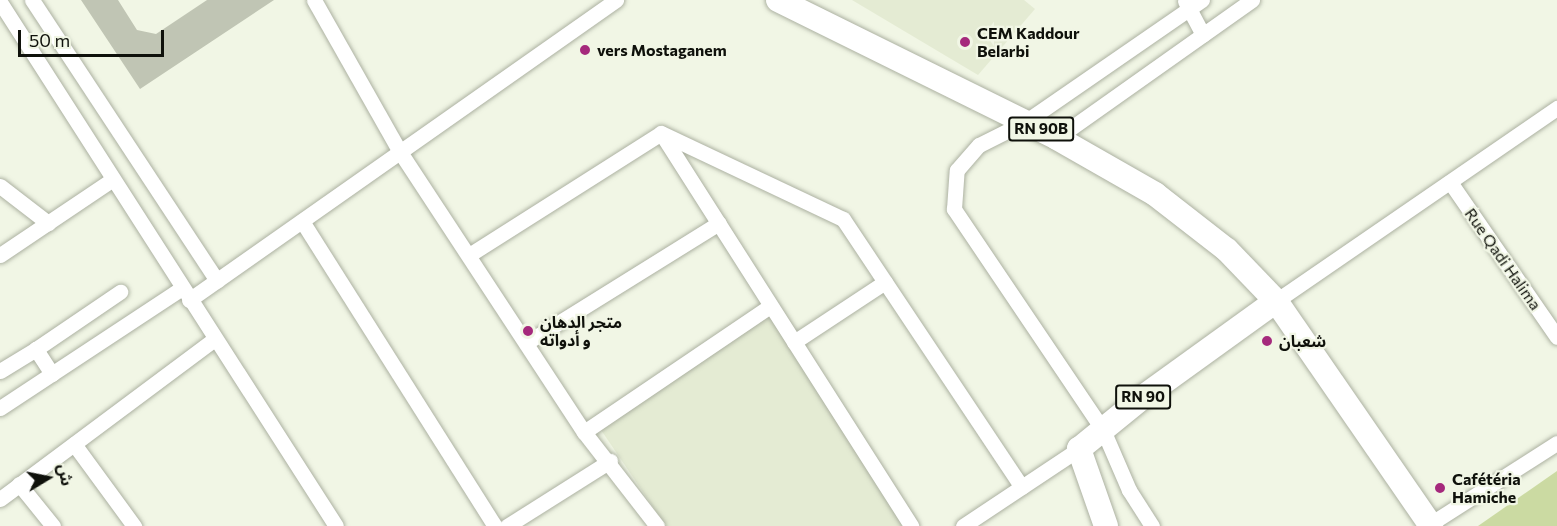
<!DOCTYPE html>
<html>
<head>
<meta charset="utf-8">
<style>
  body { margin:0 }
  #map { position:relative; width:1557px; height:526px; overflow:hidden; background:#f1f6e5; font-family:Commissioner,"Noto Sans Arabic",sans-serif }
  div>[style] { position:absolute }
  .built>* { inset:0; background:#e4ebd3 }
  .green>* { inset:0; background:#cbdaa2 }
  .building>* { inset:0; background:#c0c5b4 }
  .roads { filter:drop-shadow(0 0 2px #acb1a1) drop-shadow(0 0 2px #acb1a1) }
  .street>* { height:15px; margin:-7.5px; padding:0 7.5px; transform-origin:7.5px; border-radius:7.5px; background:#fff }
  .primary>* { height:24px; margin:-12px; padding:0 12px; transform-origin:12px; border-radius:12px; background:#fff }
  .dots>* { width:16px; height:16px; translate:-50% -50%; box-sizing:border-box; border:3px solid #f1f6e5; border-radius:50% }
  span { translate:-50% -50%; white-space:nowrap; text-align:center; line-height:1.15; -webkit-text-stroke:4.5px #f1f6e5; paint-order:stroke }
  .shield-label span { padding:2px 4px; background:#f1f6e5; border:2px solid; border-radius:4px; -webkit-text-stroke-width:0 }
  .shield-label { font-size:15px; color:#0f110b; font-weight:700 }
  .poi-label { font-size:16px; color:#0f110b; font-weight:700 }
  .left { translate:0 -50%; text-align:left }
  .street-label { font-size:16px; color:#0f110b }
  .north { position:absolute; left:18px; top:448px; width:60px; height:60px; -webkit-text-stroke:4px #f1f6e5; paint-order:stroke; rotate:80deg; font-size:16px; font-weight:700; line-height:24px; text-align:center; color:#0f110b }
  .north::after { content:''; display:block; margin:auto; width:21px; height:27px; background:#0f110b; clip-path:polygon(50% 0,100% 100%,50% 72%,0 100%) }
  .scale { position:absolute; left:18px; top:30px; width:146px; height:27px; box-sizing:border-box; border:3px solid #0f110b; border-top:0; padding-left:8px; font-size:18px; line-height:21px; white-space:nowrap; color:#0f110b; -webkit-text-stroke:4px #f1f6e5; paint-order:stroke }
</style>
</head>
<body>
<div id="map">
  <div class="built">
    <div style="clip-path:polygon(852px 0,1024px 0,1035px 9px,978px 75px)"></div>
    <div style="clip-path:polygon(770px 306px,911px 526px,666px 526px,597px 424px)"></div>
  </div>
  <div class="green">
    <div style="clip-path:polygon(1557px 471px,1557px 526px,1478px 526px)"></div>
  </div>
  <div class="building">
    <div style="clip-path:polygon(81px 0,118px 0,137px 30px,156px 34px,207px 0,274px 0,140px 89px)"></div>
  </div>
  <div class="roads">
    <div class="street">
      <div style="left:32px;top:0;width:336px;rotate:56.6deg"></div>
      <div style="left:314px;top:0;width:175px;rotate:60.5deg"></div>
      <div style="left:400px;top:152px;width:335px;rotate:56.7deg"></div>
      <div style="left:584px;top:432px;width:119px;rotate:52.2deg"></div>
      <div style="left:1185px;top:1px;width:38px;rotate:62deg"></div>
      <div style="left:0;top:2px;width:622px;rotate:57.33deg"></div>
      <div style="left:661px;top:133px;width:201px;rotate:25.3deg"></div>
      <div style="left:843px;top:219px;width:322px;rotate:56.3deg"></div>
      <div style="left:1057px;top:138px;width:239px;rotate:-35.3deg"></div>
      <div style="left:1450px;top:182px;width:188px;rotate:55.4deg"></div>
      <div style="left:0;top:186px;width:61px;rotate:37.6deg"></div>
      <div style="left:302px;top:221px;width:361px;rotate:57.7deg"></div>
      <div style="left:0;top:255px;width:136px;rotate:-33.9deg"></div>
      <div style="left:469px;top:255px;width:227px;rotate:-32.4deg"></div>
      <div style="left:661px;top:133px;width:466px;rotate:57.5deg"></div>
      <div style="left:189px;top:300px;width:522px;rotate:-35.09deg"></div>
      <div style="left:1276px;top:301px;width:341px;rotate:-34.5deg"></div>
      <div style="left:794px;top:342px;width:109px;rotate:-33.4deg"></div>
      <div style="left:526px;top:343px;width:227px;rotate:-31.9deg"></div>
      <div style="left:0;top:371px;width:42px;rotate:-31.4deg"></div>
      <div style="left:52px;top:374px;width:30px;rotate:-123deg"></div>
      <div style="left:36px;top:349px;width:102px;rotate:-34.2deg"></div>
      <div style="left:0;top:408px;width:218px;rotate:-33.4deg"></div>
      <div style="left:584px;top:432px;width:225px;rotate:-34.1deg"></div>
      <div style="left:74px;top:444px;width:102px;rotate:53.8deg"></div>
      <div style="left:19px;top:484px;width:54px;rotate:51deg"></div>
      <div style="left:0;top:499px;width:268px;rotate:-36.7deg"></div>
      <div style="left:507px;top:526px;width:122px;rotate:-32.3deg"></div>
      <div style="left:963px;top:526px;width:139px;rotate:-33.6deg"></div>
      <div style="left:1152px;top:526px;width:43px;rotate:-122.6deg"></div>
      <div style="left:1129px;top:490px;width:65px;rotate:-113.4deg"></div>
      <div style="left:1103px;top:430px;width:267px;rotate:-124deg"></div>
      <div style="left:954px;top:209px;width:39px;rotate:-86deg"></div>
      <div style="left:957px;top:170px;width:33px;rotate:-49deg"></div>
      <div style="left:979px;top:145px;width:51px;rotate:-26.6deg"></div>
      <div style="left:1025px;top:122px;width:215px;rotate:-34.6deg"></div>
      <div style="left:1427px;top:526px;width:154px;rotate:-32.6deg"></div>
    </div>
    <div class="primary">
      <div style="left:778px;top:0;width:311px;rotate:26.3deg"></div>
      <div style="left:1057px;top:138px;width:113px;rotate:29.7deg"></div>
      <div style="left:1155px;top:194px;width:91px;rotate:37.9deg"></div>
      <div style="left:1227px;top:250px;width:71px;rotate:46.1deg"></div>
      <div style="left:1276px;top:301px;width:273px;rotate:55.4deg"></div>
      <div style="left:1106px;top:526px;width:82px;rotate:-109.3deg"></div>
      <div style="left:1079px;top:449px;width:82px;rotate:-39.1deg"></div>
      <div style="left:1143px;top:397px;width:164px;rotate:-35.8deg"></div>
    </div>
  </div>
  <div class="dots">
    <div style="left:965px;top:42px;background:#a5297c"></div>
    <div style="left:585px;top:50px;background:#a5297c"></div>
    <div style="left:528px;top:331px;background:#a5297c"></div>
    <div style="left:1267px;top:341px;background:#a5297c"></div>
    <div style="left:1440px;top:488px;background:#a5297c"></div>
  </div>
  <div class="shield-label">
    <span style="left:1041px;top:129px">RN 90B</span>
    <span style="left:1143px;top:397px">RN 90</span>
  </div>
  <div class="poi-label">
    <span class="left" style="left:977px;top:42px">CEM Kaddour<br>Belarbi</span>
    <span class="left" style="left:597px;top:50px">vers Mostaganem</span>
    <span class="left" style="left:540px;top:331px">متجر الدهان<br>و أدواته</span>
    <span class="left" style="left:1279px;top:341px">شعبان</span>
    <span class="left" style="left:1452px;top:488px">Cafétéria<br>Hamiche</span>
  </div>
  <div class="street-label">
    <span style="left:1503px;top:259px;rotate:55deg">Rue Qadi Halima</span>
  </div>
  <div class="north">ش</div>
  <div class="scale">50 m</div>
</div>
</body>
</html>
